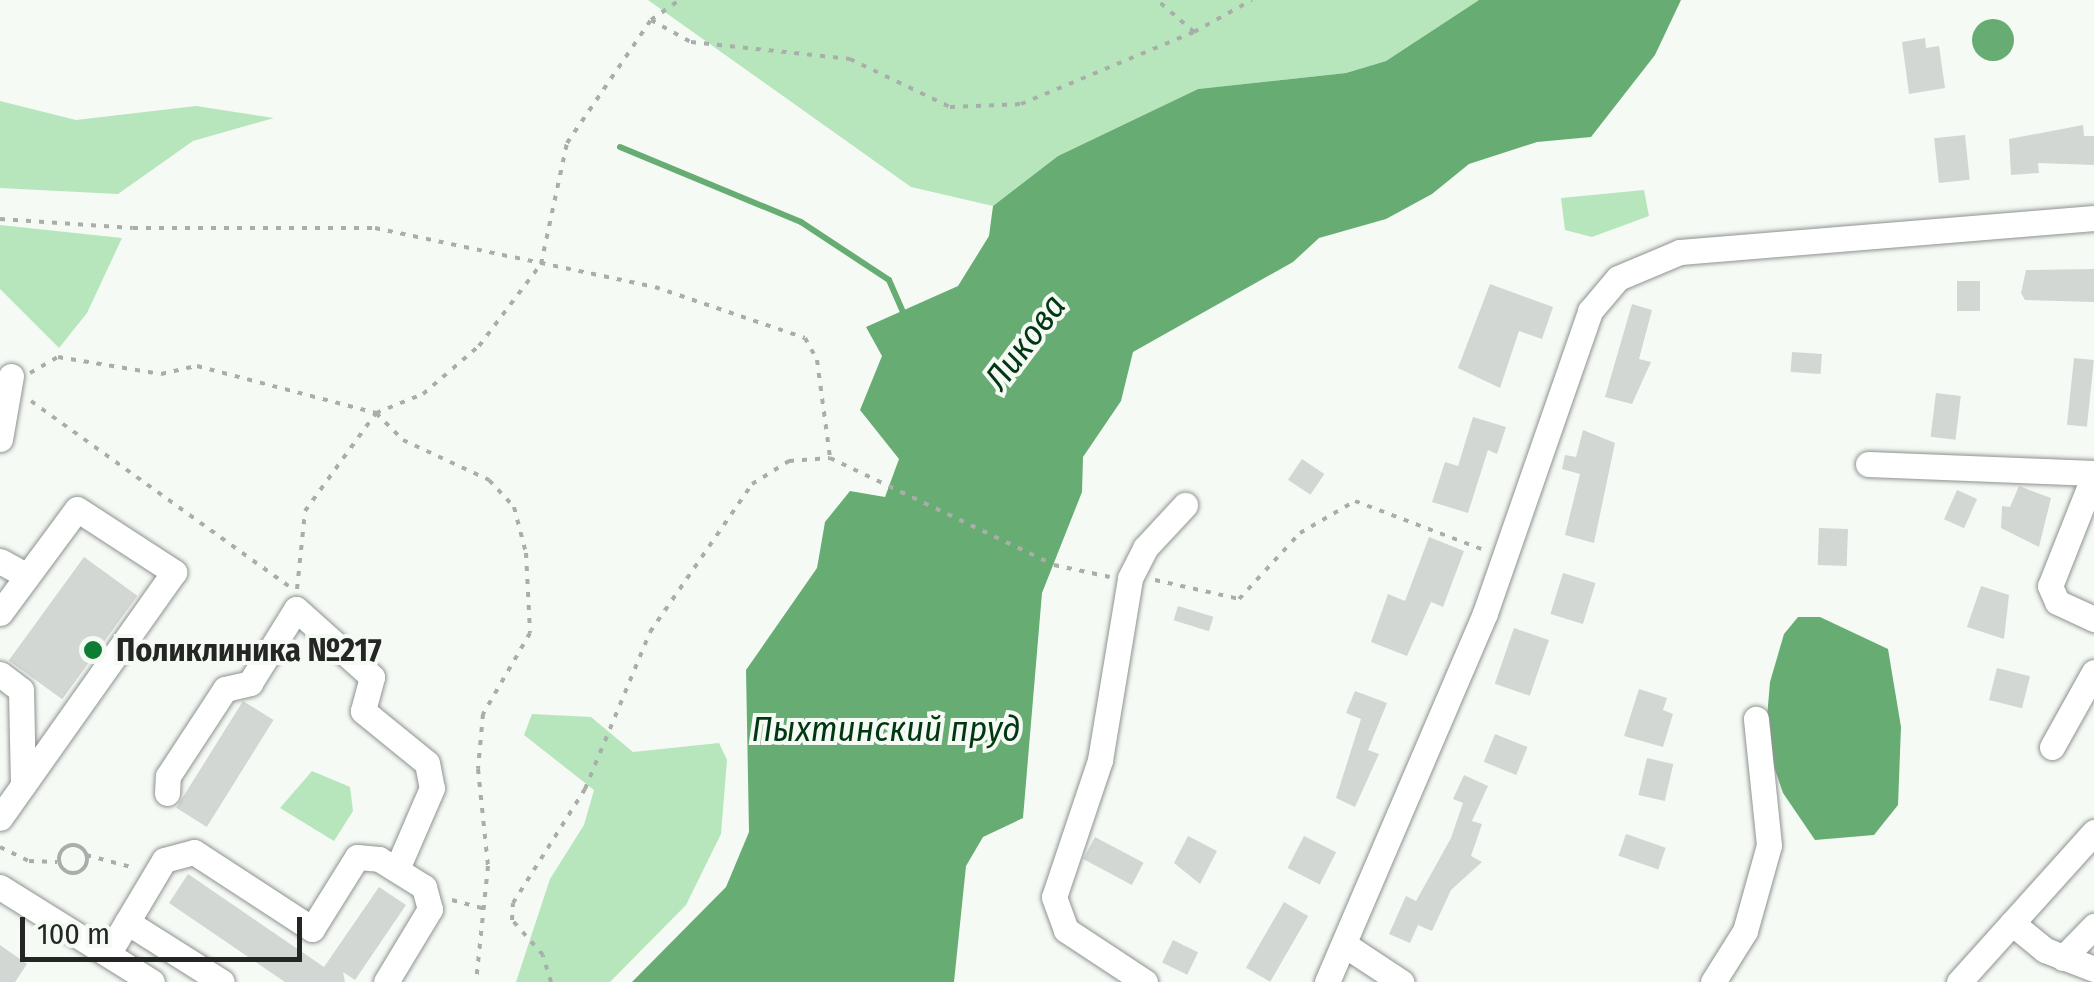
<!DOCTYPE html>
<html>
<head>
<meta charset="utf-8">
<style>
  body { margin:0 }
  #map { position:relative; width:2094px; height:982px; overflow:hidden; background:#f5faf5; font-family:"Fira Sans Condensed",sans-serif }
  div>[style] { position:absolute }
  .green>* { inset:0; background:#b7e6bd }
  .water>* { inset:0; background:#67ad73 }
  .round { border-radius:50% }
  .stream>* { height:6px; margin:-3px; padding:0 3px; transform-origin:3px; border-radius:3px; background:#67ad73 }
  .building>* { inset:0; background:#d2d7d3; transform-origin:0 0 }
  .path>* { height:4px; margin-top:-2px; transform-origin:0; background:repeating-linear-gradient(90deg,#aaaeaa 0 5px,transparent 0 13px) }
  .path>.ring { margin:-2px; padding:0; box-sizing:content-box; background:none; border:4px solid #aaaeaa; border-radius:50% }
  .roads { filter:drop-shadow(0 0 2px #8e938f) drop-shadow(0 0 2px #8e938f) }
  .minor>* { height:25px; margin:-12.5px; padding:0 12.5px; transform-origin:12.5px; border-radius:12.5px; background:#fff }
  .dots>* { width:28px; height:28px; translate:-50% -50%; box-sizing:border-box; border:5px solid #f5faf5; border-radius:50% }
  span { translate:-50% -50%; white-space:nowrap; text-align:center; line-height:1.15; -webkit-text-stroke:8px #f5faf5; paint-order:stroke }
  .poi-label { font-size:32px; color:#242624; font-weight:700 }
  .left { translate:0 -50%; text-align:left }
  .water-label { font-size:35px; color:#003711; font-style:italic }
  .scale { position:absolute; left:20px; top:917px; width:282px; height:45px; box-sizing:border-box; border:5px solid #242624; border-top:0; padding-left:12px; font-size:30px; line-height:35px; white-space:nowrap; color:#242624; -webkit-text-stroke:8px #f5faf5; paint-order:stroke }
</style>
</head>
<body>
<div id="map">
  <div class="green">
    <div style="clip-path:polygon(648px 0,1479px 0,1386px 61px,1346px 73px,1198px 89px,1058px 156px,993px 206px,911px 187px)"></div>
    <div style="clip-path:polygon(0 101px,76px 120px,196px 106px,274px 118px,193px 141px,118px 194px,0 188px)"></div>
    <div style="clip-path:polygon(1644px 190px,1649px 216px,1592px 237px,1565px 230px,1561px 198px)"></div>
    <div style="clip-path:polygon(0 225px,122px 238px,87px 313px,59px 348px,0 289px)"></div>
    <div style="clip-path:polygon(532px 714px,591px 717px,633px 752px,719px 743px,727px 760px,721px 834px,686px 905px,610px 982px,516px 982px,550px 879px,584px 825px,594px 790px,524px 735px)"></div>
    <div style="clip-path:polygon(312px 771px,350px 787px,353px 811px,334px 841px,280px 808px)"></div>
  </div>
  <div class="water">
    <div style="clip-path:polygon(1479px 0,1681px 0,1655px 55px,1591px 137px,1537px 142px,1469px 164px,1432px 194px,1386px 219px,1319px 238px,1293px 262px,1133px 352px,1121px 401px,1083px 457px,1082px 492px,1042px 593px,1023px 818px,983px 837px,966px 866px,954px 982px,632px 982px,726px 887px,749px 832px,746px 670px,817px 568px,825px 522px,850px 491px,885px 497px,899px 459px,860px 410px,882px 356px,866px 327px,958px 286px,989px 236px,993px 206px,1058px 156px,1198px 89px,1346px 73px,1386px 61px)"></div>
    <div class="round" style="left:1972px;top:19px;width:42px;height:42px"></div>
    <div style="clip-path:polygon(1798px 617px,1820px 617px,1888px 649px,1901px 727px,1898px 805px,1874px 835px,1815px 840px,1783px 793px,1765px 741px,1770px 682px,1784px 634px)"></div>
  </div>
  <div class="stream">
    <div style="left:620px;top:147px;width:196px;rotate:22.5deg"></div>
    <div style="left:801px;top:222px;width:105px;rotate:33.4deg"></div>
    <div style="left:889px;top:280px;width:43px;rotate:66.4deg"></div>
  </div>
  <div class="building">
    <div style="clip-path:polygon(1925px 38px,1926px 48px,1939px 46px,1945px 88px,1909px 94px,1902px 42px)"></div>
    <div style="clip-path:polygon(2083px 125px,2084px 136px,2094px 136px,2094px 165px,2038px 163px,2039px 173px,2011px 175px,2009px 139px)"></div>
    <div style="left:1965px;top:135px;width:45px;height:31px;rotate:84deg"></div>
    <div style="clip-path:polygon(2094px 269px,2094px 302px,2025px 300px,2021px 293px,2026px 270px)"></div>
    <div style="left:1957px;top:281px;width:23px;height:30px"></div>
    <div style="clip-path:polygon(1490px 284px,1553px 307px,1542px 339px,1519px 331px,1500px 388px,1458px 368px)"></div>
    <div style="clip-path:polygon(1632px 304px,1652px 310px,1639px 359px,1651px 362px,1632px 404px,1605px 397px)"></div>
    <div style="left:1792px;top:352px;width:30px;height:20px;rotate:4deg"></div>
    <div style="left:2074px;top:358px;width:20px;height:67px;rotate:6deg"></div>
    <div style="left:1936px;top:393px;width:25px;height:44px;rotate:7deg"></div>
    <div style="clip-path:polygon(1473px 417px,1506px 427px,1497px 454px,1488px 450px,1468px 513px,1432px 502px,1445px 462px,1458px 466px)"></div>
    <div style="clip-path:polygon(1583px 430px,1615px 443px,1594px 543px,1565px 535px,1580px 474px,1562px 469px,1565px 455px,1576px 457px)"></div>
    <div style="left:1302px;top:459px;width:27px;height:25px;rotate:34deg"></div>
    <div style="clip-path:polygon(2019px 486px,2051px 498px,2039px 547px,2001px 528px,2002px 506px,2010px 507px)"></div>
    <div style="left:1957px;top:490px;width:22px;height:32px;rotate:24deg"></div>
    <div style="left:1819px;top:528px;width:29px;height:37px;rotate:2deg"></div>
    <div style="clip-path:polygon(1429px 537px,1464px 551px,1443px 607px,1431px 602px,1407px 656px,1371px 642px,1388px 594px,1405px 601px)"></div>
    <div style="left:84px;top:557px;width:66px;height:128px;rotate:36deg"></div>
    <div style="left:1563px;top:573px;width:34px;height:43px;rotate:17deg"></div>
    <div style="clip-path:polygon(1981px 586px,2009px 595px,2004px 639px,1967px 627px)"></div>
    <div style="left:1178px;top:606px;width:37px;height:15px;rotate:17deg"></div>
    <div style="left:1514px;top:628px;width:37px;height:59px;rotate:19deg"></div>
    <div style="left:1997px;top:668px;width:34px;height:33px;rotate:14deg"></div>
    <div style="clip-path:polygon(1639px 689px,1667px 698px,1663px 710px,1673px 714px,1663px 747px,1624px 736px)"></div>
    <div style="clip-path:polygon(1355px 691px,1387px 703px,1368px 750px,1379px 754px,1355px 807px,1336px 798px,1361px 719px,1346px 713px)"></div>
    <div style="left:243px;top:701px;width:36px;height:126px;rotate:32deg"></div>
    <div style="left:1495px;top:734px;width:35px;height:30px;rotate:22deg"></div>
    <div style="left:1647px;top:758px;width:27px;height:38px;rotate:13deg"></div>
    <div style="clip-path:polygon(1464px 775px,1488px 786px,1472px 821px,1482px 824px,1471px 856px,1482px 862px,1451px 890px,1432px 931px,1418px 925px,1410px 943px,1389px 934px,1406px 896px,1416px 901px,1451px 838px,1463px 803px,1453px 799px)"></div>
    <div style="left:1626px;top:834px;width:42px;height:23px;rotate:19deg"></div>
    <div style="clip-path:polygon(1188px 836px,1217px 851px,1200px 884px,1174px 863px)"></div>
    <div style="left:1304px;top:836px;width:36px;height:36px;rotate:27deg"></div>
    <div style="left:1095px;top:837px;width:55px;height:25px;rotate:28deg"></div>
    <div style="clip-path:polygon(188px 874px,324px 967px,379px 887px,406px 905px,355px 980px,343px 972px,345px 982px,285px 982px,169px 903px)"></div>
    <div style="left:1284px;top:902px;width:28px;height:76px;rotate:30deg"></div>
    <div style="left:1173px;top:940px;width:28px;height:25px;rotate:26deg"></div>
    <div style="clip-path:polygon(0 945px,27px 964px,15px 982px,0 982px)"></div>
  </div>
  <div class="path">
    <div style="left:651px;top:20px;width:46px;rotate:28.8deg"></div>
    <div style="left:691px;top:42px;width:160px;rotate:6.1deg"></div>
    <div style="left:850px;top:59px;width:111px;rotate:25.6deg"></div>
    <div style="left:950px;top:107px;width:71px;rotate:-2.4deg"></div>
    <div style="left:1021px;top:104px;width:187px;rotate:-22.6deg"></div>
    <div style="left:1194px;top:32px;width:49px;rotate:-139.1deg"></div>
    <div style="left:1194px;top:32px;width:66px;rotate:-28.9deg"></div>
    <div style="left:0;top:219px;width:133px;rotate:3.9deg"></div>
    <div style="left:133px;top:228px;width:242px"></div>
    <div style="left:375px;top:228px;width:286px;rotate:11.9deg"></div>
    <div style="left:655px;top:287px;width:158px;rotate:18.8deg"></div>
    <div style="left:805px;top:338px;width:25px;rotate:61deg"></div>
    <div style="left:817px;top:360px;width:99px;rotate:82.4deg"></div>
    <div style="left:830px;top:458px;width:248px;rotate:25.5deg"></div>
    <div style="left:1054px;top:565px;width:57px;rotate:12.1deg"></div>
    <div style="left:30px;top:373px;width:32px;rotate:-30deg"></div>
    <div style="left:58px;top:357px;width:104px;rotate:9.4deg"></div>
    <div style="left:161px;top:374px;width:37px;rotate:-13deg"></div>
    <div style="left:197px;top:366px;width:185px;rotate:14.7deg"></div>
    <div style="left:376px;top:413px;width:51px;rotate:-22deg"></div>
    <div style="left:423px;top:394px;width:74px;rotate:-40.6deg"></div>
    <div style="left:479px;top:346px;width:103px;rotate:-52.9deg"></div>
    <div style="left:541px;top:264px;width:124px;rotate:-77.9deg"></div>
    <div style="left:567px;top:143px;width:149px;rotate:-55.7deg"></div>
    <div style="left:651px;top:20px;width:35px;rotate:-35deg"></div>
    <div style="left:31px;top:401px;width:320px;rotate:35.7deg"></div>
    <div style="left:376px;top:413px;width:38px;rotate:45deg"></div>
    <div style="left:403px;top:440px;width:95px;rotate:24.9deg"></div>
    <div style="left:489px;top:480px;width:37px;rotate:47deg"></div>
    <div style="left:514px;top:507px;width:48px;rotate:75.4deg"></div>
    <div style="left:526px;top:553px;width:80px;rotate:87.1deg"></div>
    <div style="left:530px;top:633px;width:94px;rotate:120.1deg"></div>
    <div style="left:483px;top:714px;width:55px;rotate:95.2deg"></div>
    <div style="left:478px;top:769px;width:98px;rotate:84.1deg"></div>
    <div style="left:488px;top:866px;width:117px;rotate:95.9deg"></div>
    <div style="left:1155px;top:580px;width:86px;rotate:12.7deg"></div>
    <div style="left:1239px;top:599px;width:90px;rotate:-47.3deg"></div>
    <div style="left:1300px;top:533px;width:64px;rotate:-30.2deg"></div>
    <div style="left:1355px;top:501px;width:138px;rotate:20.8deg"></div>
    <div style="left:297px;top:589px;width:78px;rotate:-84.1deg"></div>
    <div style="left:305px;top:511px;width:121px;rotate:-54.1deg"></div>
    <div class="ring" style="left:59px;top:845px;width:24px;height:24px"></div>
    <div style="left:0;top:847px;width:32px;rotate:26deg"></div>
    <div style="left:29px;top:861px;width:28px;rotate:2deg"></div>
    <div style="left:86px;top:855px;width:51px;rotate:14.9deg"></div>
    <div style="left:452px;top:900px;width:35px;rotate:15deg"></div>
    <div style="left:551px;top:982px;width:28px;rotate:-107deg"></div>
    <div style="left:543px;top:955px;width:47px;rotate:-131.5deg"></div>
    <div style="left:512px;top:920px;width:17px;rotate:-87deg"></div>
    <div style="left:513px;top:903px;width:135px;rotate:-57.7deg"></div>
    <div style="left:585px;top:789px;width:170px;rotate:-67.5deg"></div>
    <div style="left:650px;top:632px;width:180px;rotate:-55.4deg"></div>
    <div style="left:752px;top:484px;width:44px;rotate:-31.9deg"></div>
    <div style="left:789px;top:461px;width:41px;rotate:-4.2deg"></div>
  </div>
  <div class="roads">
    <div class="minor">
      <div style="left:0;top:439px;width:64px;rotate:-80.1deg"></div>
      <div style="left:1868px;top:464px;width:226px;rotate:2.3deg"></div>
      <div style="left:2094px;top:475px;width:119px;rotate:111.6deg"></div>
      <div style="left:2050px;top:586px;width:17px;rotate:66deg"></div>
      <div style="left:2057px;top:602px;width:41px;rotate:24.7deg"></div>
      <div style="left:0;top:561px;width:31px;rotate:29deg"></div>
      <div style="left:0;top:613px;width:129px;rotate:-53.5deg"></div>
      <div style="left:77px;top:509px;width:116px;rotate:33deg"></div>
      <div style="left:174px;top:572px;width:301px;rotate:125.3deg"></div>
      <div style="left:0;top:674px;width:26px;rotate:37deg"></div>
      <div style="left:21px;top:690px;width:95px;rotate:88.8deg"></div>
      <div style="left:2052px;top:747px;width:86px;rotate:-60.8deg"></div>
      <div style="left:167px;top:793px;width:17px;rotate:-87deg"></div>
      <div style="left:168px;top:776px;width:104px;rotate:-56.8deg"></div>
      <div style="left:225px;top:689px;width:26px;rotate:-13deg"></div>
      <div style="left:250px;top:683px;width:87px;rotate:-58.1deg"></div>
      <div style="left:296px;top:609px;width:102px;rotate:41.8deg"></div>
      <div style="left:372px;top:677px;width:35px;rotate:105deg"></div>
      <div style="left:363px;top:711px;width:82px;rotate:39.1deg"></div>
      <div style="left:427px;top:763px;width:25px;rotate:79deg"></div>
      <div style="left:432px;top:788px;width:88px;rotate:113.4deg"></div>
      <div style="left:0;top:887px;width:179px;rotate:32deg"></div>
      <div style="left:127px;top:922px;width:112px;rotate:32.3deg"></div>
      <div style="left:2012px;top:923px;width:43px;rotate:39.3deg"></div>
      <div style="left:2045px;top:950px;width:53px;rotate:21.2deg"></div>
      <div style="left:1348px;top:947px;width:64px;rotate:33.4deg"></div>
      <div style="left:108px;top:954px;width:109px;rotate:-59.2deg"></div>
      <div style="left:164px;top:860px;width:31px;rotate:-15deg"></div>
      <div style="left:194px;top:852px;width:141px;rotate:33.1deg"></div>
      <div style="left:312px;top:929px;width:85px;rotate:-58deg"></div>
      <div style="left:357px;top:857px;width:22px;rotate:5deg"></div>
      <div style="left:379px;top:859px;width:53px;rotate:31.9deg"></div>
      <div style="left:424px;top:887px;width:23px;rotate:75deg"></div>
      <div style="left:430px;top:909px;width:85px;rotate:121.1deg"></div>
      <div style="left:2063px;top:958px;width:45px;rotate:-45.9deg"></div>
      <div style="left:1145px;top:982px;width:95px;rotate:-146.6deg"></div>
      <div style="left:1066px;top:930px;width:35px;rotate:-110deg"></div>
      <div style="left:1054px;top:897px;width:145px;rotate:-71.4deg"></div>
      <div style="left:1100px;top:760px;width:184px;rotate:-80.6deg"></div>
      <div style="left:1130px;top:578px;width:34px;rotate:-63deg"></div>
      <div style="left:1145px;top:548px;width:59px;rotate:-47.1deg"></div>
      <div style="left:1327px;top:982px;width:401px;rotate:-66.8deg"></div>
      <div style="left:1485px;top:613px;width:320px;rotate:-70.8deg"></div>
      <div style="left:1590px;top:311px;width:43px;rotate:-49.7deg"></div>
      <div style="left:1618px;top:278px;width:67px;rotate:-22.8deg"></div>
      <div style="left:1680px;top:252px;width:415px;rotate:-4.7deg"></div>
      <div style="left:1713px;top:982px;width:60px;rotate:-57.9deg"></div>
      <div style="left:1745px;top:931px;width:89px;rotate:-74.4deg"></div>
      <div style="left:1769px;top:845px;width:127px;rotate:-95.9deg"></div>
      <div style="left:1959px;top:982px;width:202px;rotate:-48deg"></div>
    </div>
  </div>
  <div class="dots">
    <div style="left:93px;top:650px;background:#0c7d33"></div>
  </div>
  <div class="poi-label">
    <span class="left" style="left:116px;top:650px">Поликлиника №217</span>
  </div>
  <div class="water-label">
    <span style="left:1025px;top:342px;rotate:-53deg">Ликова</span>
    <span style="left:886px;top:729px">Пыхтинский пруд</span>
  </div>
  <div class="scale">100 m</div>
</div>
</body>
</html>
